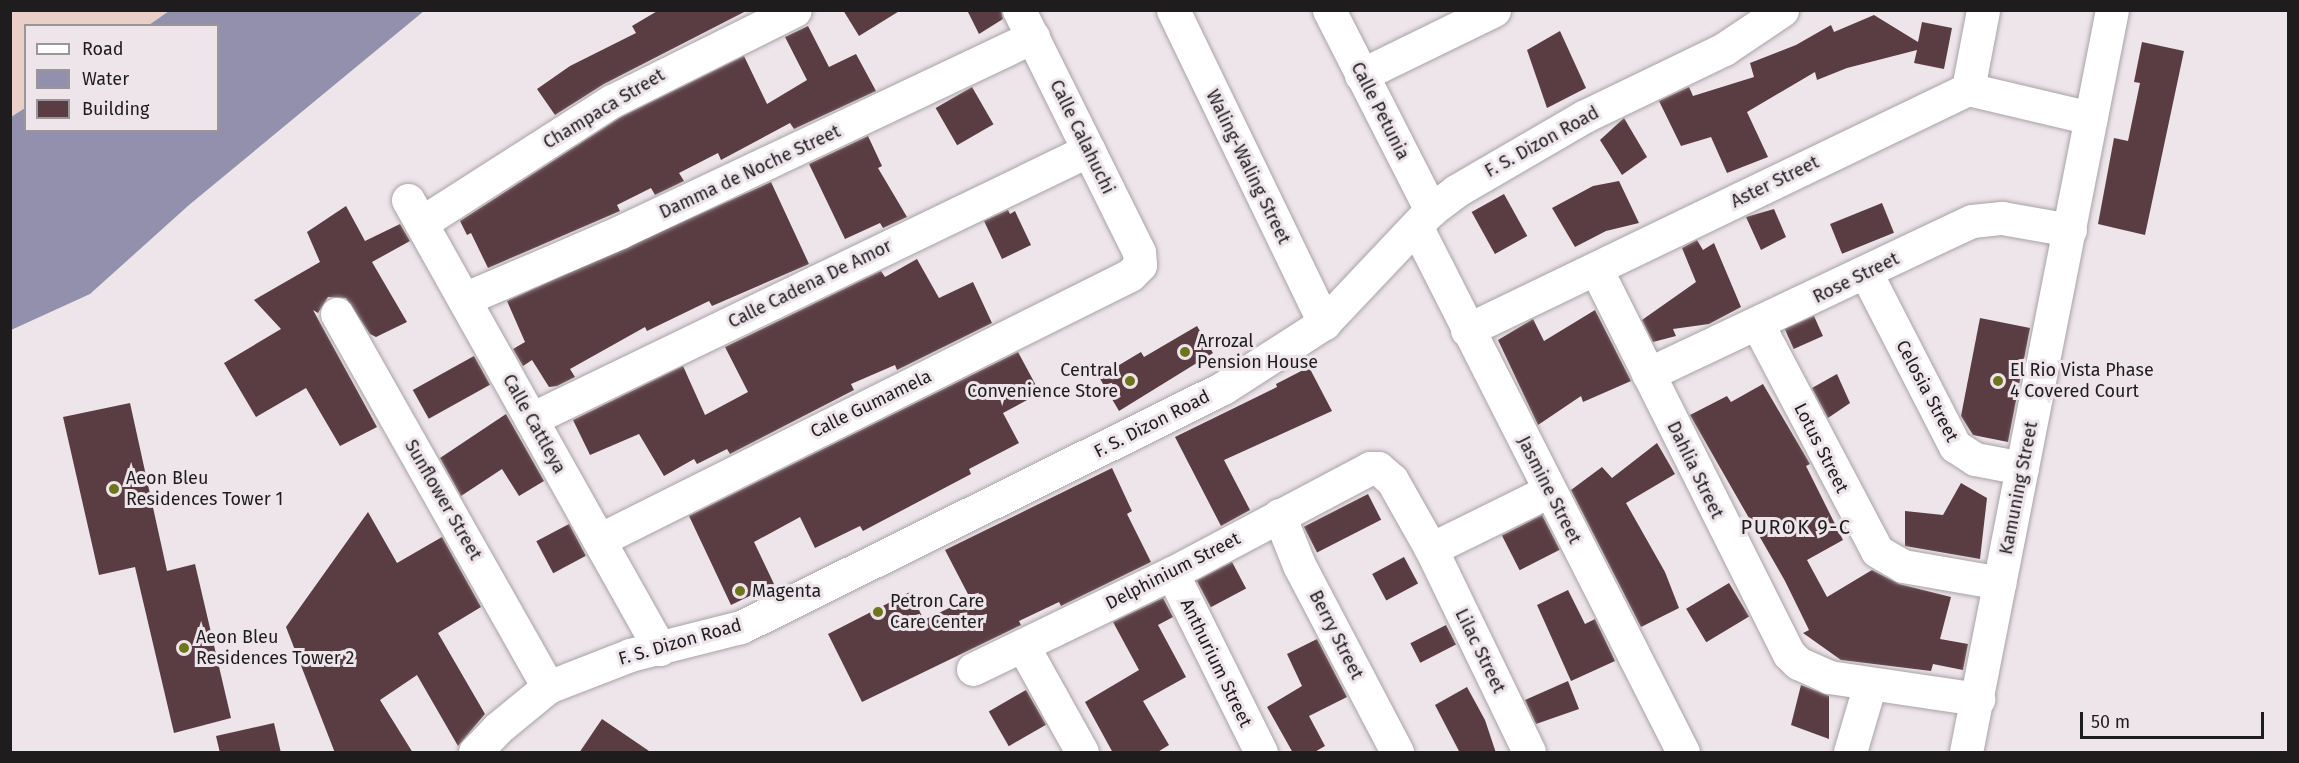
<!DOCTYPE html>
<html>
<head>
<meta charset="utf-8">
<style>
  body { margin:0 }
  #map { position:relative; width:2299px; height:763px; overflow:hidden; background:#ede5ea; font-family:"Fira Sans",sans-serif }
  div>[style] { position:absolute }
  .green>* { inset:0; background:#eacfc9 }
  .water>* { inset:0; background:#9290ac }
  .building>* { inset:0; background:#5a3d42; transform-origin:0 0 }
  .roads { filter:drop-shadow(0 0 2px #a9a2a6) drop-shadow(0 0 2px #a9a2a6) }
  .minor>* { height:33px; margin:-16.5px; padding:0 16.5px; transform-origin:16.5px; border-radius:16.5px; background:#fff }
  .major>* { height:33px; margin:-16.5px; padding:0 16.5px; transform-origin:16.5px; border-radius:16.5px; background:#fff }
  .dots>* { width:16px; height:16px; translate:-50% -50%; box-sizing:border-box; border:3px solid #ede5ea; border-radius:50% }
  span { translate:-50% -50%; white-space:nowrap; text-align:center; line-height:1.15; -webkit-text-stroke:6px #ede5ea; paint-order:stroke }
  .street-label { font-size:18px; color:#1e1c1d }
  .poi-label { font-size:18px; color:#1e1c1d }
  .left { translate:0 -50%; text-align:left }
  .right { translate:-100% -50%; text-align:right }
  .neighbourhood-label { font-size:20px; color:#1e1c1d; letter-spacing:1.5px }
  .frame { position:absolute; inset:0; border:12px solid #1e1c1d; pointer-events:none }
  .legend { position:absolute; left:24px; top:24px; width:195px; height:108px; box-sizing:border-box; background:#ede5ea; border:2px solid #9a9598; margin:0; padding:8px 10px; list-style:none; font-size:18px; color:#1e1c1d }
  .legend li { display:flex; align-items:center; gap:12px; height:30px }
  .legend b { width:30px; border:2px solid #9a9598 }
  .scale { position:absolute; left:2080px; top:712px; width:184px; height:27px; box-sizing:border-box; border:3px solid #1e1c1d; border-top:0; padding-left:8px; font-size:18px; line-height:21px; white-space:nowrap; color:#1e1c1d; -webkit-text-stroke:4px #ede5ea; paint-order:stroke }
</style>
</head>
<body>
<div id="map">
  <div class="green">
    <div style="clip-path:polygon(11px 11px,169px 11px,149px 25px,26px 26px,25px 108px,11px 117px)"></div>
  </div>
  <div class="water">
    <div style="clip-path:polygon(169px 11px,424px 11px,189px 205px,90px 294px,11px 330px,11px 117px,25px 108px,26px 130px,218px 130px,218px 26px,149px 25px)"></div>
  </div>
  <div class="building">
    <div style="clip-path:polygon(659px 10px,748px 10px,604px 84px,555px 115px,537px 89px,570px 66px,636px 33px,632px 26px)"></div>
    <div style="clip-path:polygon(843px 10px,901px 10px,859px 36px)"></div>
    <div style="clip-path:polygon(967px 10px,1001px 10px,1003px 19px,979px 34px)"></div>
    <div style="clip-path:polygon(1874px 15px,1918px 42px,1922px 22px,1952px 28px,1944px 69px,1914px 63px,1917px 50px,1847px 68px,1817px 80px,1815px 72px,1747px 112px,1768px 157px,1727px 173px,1711px 137px,1681px 146px,1659px 101px,1689px 87px,1693px 96px,1754px 77px,1750px 63px,1796px 45px,1831px 25px,1834px 32px)"></div>
    <div style="clip-path:polygon(808px 26px,829px 67px,856px 54px,876px 91px,794px 129px,790px 123px,721px 160px,718px 153px,679px 173px,684px 181px,655px 195px,651px 188px,617px 205px,620px 211px,488px 268px,471px 233px,467px 235px,460px 221px,621px 117px,744px 56px,767px 104px,807px 80px,785px 37px)"></div>
    <div style="clip-path:polygon(1560px 31px,1586px 88px,1547px 108px,1527px 50px)"></div>
    <div style="clip-path:polygon(2142px 42px,2184px 51px,2145px 235px,2098px 224px,2114px 138px,2128px 141px,2140px 83px,2134px 82px)"></div>
    <div style="left:972px;top:87px;width:43px;height:42px;rotate:60deg"></div>
    <div style="clip-path:polygon(1624px 118px,1647px 157px,1622px 175px,1600px 140px)"></div>
    <div style="clip-path:polygon(868px 136px,882px 166px,878px 168px,907px 217px,883px 228px,880px 223px,845px 239px,809px 164px)"></div>
    <div style="clip-path:polygon(1619px 181px,1639px 223px,1606px 231px,1575px 247px,1552px 208px,1593px 186px)"></div>
    <div style="clip-path:polygon(771px 182px,809px 264px,712px 306px,709px 301px,647px 331px,645px 327px,570px 369px,575px 377px,557px 386px,549px 387px,532px 360px,523px 366px,513px 349px,525px 342px,507px 301px)"></div>
    <div style="left:1504px;top:194px;width:48px;height:37px;rotate:61deg"></div>
    <div style="left:1882px;top:203px;width:32px;height:56px;rotate:68deg"></div>
    <div style="clip-path:polygon(346px 206px,365px 241px,400px 224px,410px 241px,372px 262px,407px 322px,376px 337px,370px 334px,346px 298px,328px 297px,318px 313px,313px 310px,377px 427px,340px 446px,306px 388px,256px 417px,224px 363px,281px 329px,254px 300px,320px 262px,307px 232px)"></div>
    <div style="clip-path:polygon(1774px 209px,1786px 237px,1761px 250px,1746px 217px)"></div>
    <div style="clip-path:polygon(1008px 210px,1010px 214px,1015px 211px,1031px 245px,1002px 259px,984px 221px)"></div>
    <div style="clip-path:polygon(1697px 240px,1703px 250px,1714px 243px,1741px 307px,1709px 324px,1673px 329px,1676px 336px,1653px 342px,1642px 320px,1696px 282px,1682px 248px)"></div>
    <div style="clip-path:polygon(917px 259px,939px 298px,973px 282px,992px 323px,897px 370px,895px 365px,851px 384px,854px 390px,730px 454px,727px 449px,697px 464px,694px 459px,664px 476px,639px 434px,590px 455px,573px 420px,683px 366px,705px 415px,748px 392px,725px 347px,881px 271px,885px 277px)"></div>
    <div style="clip-path:polygon(1595px 310px,1631px 381px,1583px 402px,1581px 396px,1538px 425px,1498px 340px,1533px 319px,1544px 341px)"></div>
    <div style="left:1814px;top:316px;width:22px;height:32px;rotate:66deg"></div>
    <div style="clip-path:polygon(1980px 318px,2030px 328px,2008px 442px,1973px 435px,1961px 416px)"></div>
    <div style="clip-path:polygon(1197px 326px,1213px 353px,1119px 411px,1099px 377px,1141px 352px,1144px 357px)"></div>
    <div style="clip-path:polygon(1018px 352px,1040px 393px,1003px 413px,1019px 443px,969px 469px,971px 474px,863px 531px,860px 526px,815px 548px,800px 517px,754px 542px,774px 584px,731px 605px,689px 516px)"></div>
    <div style="left:474px;top:356px;width:33px;height:70px;rotate:61deg"></div>
    <div style="clip-path:polygon(1309px 367px,1332px 411px,1224px 460px,1250px 510px,1221px 526px,1175px 437px,1277px 387px,1276px 384px)"></div>
    <div style="clip-path:polygon(1837px 374px,1850px 403px,1828px 418px,1812px 388px)"></div>
    <div style="clip-path:polygon(1763px 384px,1810px 464px,1806px 466px,1843px 540px,1807px 560px,1827px 597px,1872px 570px,1899px 584px,1951px 597px,1940px 639px,1968px 644px,1963px 670px,1933px 664px,1931px 671px,1841px 660px,1803px 633px,1809px 630px,1785px 581px,1690px 415px,1727px 396px,1731px 402px)"></div>
    <div style="clip-path:polygon(130px 403px,167px 571px,195px 564px,231px 718px,174px 733px,135px 567px,99px 575px,63px 417px)"></div>
    <div style="clip-path:polygon(506px 414px,544px 481px,519px 496px,502px 469px,461px 496px,440px 458px)"></div>
    <div style="clip-path:polygon(1657px 443px,1675px 474px,1626px 503px,1665px 572px,1679px 608px,1641px 627px,1571px 490px,1602px 467px,1612px 478px)"></div>
    <div style="clip-path:polygon(1112px 468px,1132px 511px,1127px 514px,1151px 562px,1061px 606px,1059px 602px,1019px 621px,1021px 625px,862px 702px,828px 634px,910px 592px,924px 620px,970px 598px,945px 550px)"></div>
    <div style="clip-path:polygon(1961px 483px,1987px 498px,1980px 559px,1905px 546px,1905px 511px,1943px 515px)"></div>
    <div style="left:1368px;top:494px;width:29px;height:72px;rotate:63deg"></div>
    <div style="clip-path:polygon(368px 512px,397px 563px,442px 537px,481px 607px,438px 633px,485px 714px,458px 746px,417px 675px,380px 700px,413px 753px,335px 753px,286px 627px)"></div>
    <div style="left:1542px;top:515px;width:39px;height:45px;rotate:63deg"></div>
    <div style="left:569px;top:524px;width:36px;height:37px;rotate:62deg"></div>
    <div style="left:1404px;top:557px;width:30px;height:36px;rotate:62deg"></div>
    <div style="left:1232px;top:562px;width:30px;height:40px;rotate:62deg"></div>
    <div style="left:1729px;top:583px;width:39px;height:50px;rotate:59deg"></div>
    <div style="clip-path:polygon(1568px 590px,1585px 624px,1595px 619px,1615px 661px,1571px 681px,1537px 605px)"></div>
    <div style="clip-path:polygon(1163px 598px,1173px 617px,1158px 625px,1186px 677px,1143px 701px,1169px 745px,1156px 753px,1113px 753px,1085px 702px,1139px 670px,1113px 622px)"></div>
    <div style="left:1446px;top:625px;width:22px;height:40px;rotate:63deg"></div>
    <div style="clip-path:polygon(1317px 639px,1347px 697px,1309px 716px,1325px 746px,1313px 753px,1293px 753px,1267px 707px,1302px 686px,1287px 654px)"></div>
    <div style="clip-path:polygon(1568px 681px,1579px 709px,1536px 724px,1525px 700px)"></div>
    <div style="clip-path:polygon(1801px 685px,1829px 696px,1829px 739px,1791px 725px)"></div>
    <div style="clip-path:polygon(1467px 687px,1485px 720px,1496px 753px,1460px 753px,1435px 705px)"></div>
    <div style="left:1026px;top:690px;width:40px;height:43px;rotate:60deg"></div>
    <div style="clip-path:polygon(602px 719px,652px 753px,579px 753px)"></div>
    <div style="clip-path:polygon(274px 723px,281px 753px,220px 753px,216px 736px)"></div>
  </div>
  <div class="roads">
    <div class="minor">
      <div style="left:1173px;top:10px;width:348px;rotate:64.2deg"></div>
      <div style="left:1329px;top:10px;width:225px;rotate:63deg"></div>
      <div style="left:1361px;top:75px;width:148px;rotate:-26deg"></div>
      <div style="left:1968px;top:89px;width:80px;rotate:-79.2deg"></div>
      <div style="left:408px;top:200px;width:515px;rotate:60.7deg"></div>
      <div style="left:421px;top:223px;width:227px;rotate:-32.6deg"></div>
      <div style="left:612px;top:101px;width:204px;rotate:-26.4deg"></div>
      <div style="left:1416px;top:226px;width:590px;rotate:63.09deg"></div>
      <div style="left:1596px;top:269px;width:431px;rotate:63.4deg"></div>
      <div style="left:1789px;top:654px;width:13px;rotate:45deg"></div>
      <div style="left:1798px;top:663px;width:34px;rotate:24deg"></div>
      <div style="left:1829px;top:677px;width:151px;rotate:8.4deg"></div>
      <div style="left:1866px;top:273px;width:195px;rotate:62.8deg"></div>
      <div style="left:1955px;top:446px;width:24px;rotate:33deg"></div>
      <div style="left:1975px;top:459px;width:48px;rotate:10.8deg"></div>
      <div style="left:464px;top:299px;width:170px;rotate:-23.2deg"></div>
      <div style="left:620px;top:232px;width:457px;rotate:-25.3deg"></div>
      <div style="left:337px;top:314px;width:429px;rotate:60.5deg"></div>
      <div style="left:1758px;top:325px;width:255px;rotate:62.2deg"></div>
      <div style="left:1877px;top:551px;width:30px;rotate:30deg"></div>
      <div style="left:1903px;top:566px;width:98px;rotate:9.9deg"></div>
      <div style="left:1467px;top:330px;width:556px;rotate:-25.69deg"></div>
      <div style="left:1968px;top:89px;width:126px;rotate:13.3deg"></div>
      <div style="left:1648px;top:374px;width:358px;rotate:-25.3deg"></div>
      <div style="left:1972px;top:221px;width:30px;rotate:-6deg"></div>
      <div style="left:2002px;top:218px;width:69px;rotate:10deg"></div>
      <div style="left:531px;top:419px;width:619px;rotate:-25.74deg"></div>
      <div style="left:1279px;top:515px;width:54px;rotate:68.2deg"></div>
      <div style="left:1299px;top:565px;width:211px;rotate:62.3deg"></div>
      <div style="left:599px;top:540px;width:593px;rotate:-26.52deg"></div>
      <div style="left:1130px;top:275px;width:14px;rotate:-45deg"></div>
      <div style="left:1140px;top:265px;width:13px;rotate:-94deg"></div>
      <div style="left:1139px;top:252px;width:270px;rotate:-116.4deg"></div>
      <div style="left:1431px;top:549px;width:131px;rotate:-26.2deg"></div>
      <div style="left:1172px;top:573px;width:200px;rotate:63.6deg"></div>
      <div style="left:1023px;top:646px;width:121px;rotate:60.9deg"></div>
      <div style="left:973px;top:669px;width:221px;rotate:-25.8deg"></div>
      <div style="left:1172px;top:573px;width:224px;rotate:-27.9deg"></div>
      <div style="left:1370px;top:468px;width:8px"></div>
      <div style="left:1378px;top:468px;width:18px;rotate:41deg"></div>
      <div style="left:1392px;top:480px;width:79px;rotate:60.5deg"></div>
      <div style="left:1431px;top:549px;width:225px;rotate:64.2deg"></div>
      <div style="left:1850px;top:752px;width:71px;rotate:-73.6deg"></div>
      <div style="left:1966px;top:752px;width:756px;rotate:-78.87deg"></div>
    </div>
    <div class="major">
      <div style="left:475px;top:752px;width:33px;rotate:-46deg"></div>
      <div style="left:498px;top:728px;width:65px;rotate:-39.4deg"></div>
      <div style="left:548px;top:687px;width:88px;rotate:-21.3deg"></div>
      <div style="left:630px;top:655px;width:114px;rotate:-14.2deg"></div>
      <div style="left:741px;top:627px;width:538px;rotate:-26.37deg"></div>
      <div style="left:1223px;top:388px;width:120px;rotate:-32.8deg"></div>
      <div style="left:1324px;top:323px;width:156px;rotate:-46.6deg"></div>
      <div style="left:1431px;top:210px;width:31px;rotate:-37deg"></div>
      <div style="left:1456px;top:191px;width:147px;rotate:-30.2deg"></div>
      <div style="left:1583px;top:117px;width:157px;rotate:-25.7deg"></div>
      <div style="left:1724px;top:49px;width:70px;rotate:-33.9deg"></div>
    </div>
  </div>
  <div class="dots">
    <div style="left:1185px;top:352px;background:#70751d"></div>
    <div style="left:1130px;top:381px;background:#70751d"></div>
    <div style="left:1998px;top:381px;background:#70751d"></div>
    <div style="left:114px;top:489px;background:#70751d"></div>
    <div style="left:740px;top:591px;background:#70751d"></div>
    <div style="left:878px;top:612px;background:#70751d"></div>
    <div style="left:184px;top:648px;background:#70751d"></div>
  </div>
  <div class="street-label">
    <span style="left:604px;top:109px;rotate:-31deg">Champaca Street</span>
    <span style="left:1380px;top:111px;rotate:63deg">Calle Petunia</span>
    <span style="left:1082px;top:137px;rotate:64deg">Calle Calahuchi</span>
    <span style="left:1542px;top:142px;rotate:-29deg">F. S. Dizon Road</span>
    <span style="left:1248px;top:167px;rotate:64deg">Waling-Waling Street</span>
    <span style="left:750px;top:172px;rotate:-25deg">Damma de Noche Street</span>
    <span style="left:1775px;top:182px;rotate:-26deg">Aster Street</span>
    <span style="left:1856px;top:278px;rotate:-26deg">Rose Street</span>
    <span style="left:810px;top:284px;rotate:-26deg">Calle Cadena De Amor</span>
    <span style="left:1927px;top:391px;rotate:62deg">Celosia Street</span>
    <span style="left:871px;top:404px;rotate:-26deg">Calle Gumamela</span>
    <span style="left:534px;top:424px;rotate:61deg">Calle Cattleya</span>
    <span style="left:1152px;top:424px;rotate:-27deg">F. S. Dizon Road</span>
    <span style="left:1821px;top:448px;rotate:63deg">Lotus Street</span>
    <span style="left:1695px;top:470px;rotate:64deg">Dahlia Street</span>
    <span style="left:2019px;top:488px;rotate:-79deg">Kamuning Street</span>
    <span style="left:1549px;top:490px;rotate:63deg">Jasmine Street</span>
    <span style="left:443px;top:500px;rotate:60deg">Sunflower Street</span>
    <span style="left:1173px;top:571px;rotate:-27deg">Delphinium Street</span>
    <span style="left:1336px;top:635px;rotate:63deg">Berry Street</span>
    <span style="left:680px;top:642px;rotate:-16deg">F. S. Dizon Road</span>
    <span style="left:1480px;top:651px;rotate:64deg">Lilac Street</span>
    <span style="left:1216px;top:663px;rotate:64deg">Anthurium Street</span>
  </div>
  <div class="poi-label">
    <span class="left" style="left:1197px;top:352px">Arrozal<br>Pension House</span>
    <span class="right" style="left:1118px;top:381px">Central<br>Convenience Store</span>
    <span class="left" style="left:2010px;top:381px">El Rio Vista Phase<br>4 Covered Court</span>
    <span class="left" style="left:126px;top:489px">Aeon Bleu<br>Residences Tower 1</span>
    <span class="left" style="left:752px;top:591px">Magenta</span>
    <span class="left" style="left:890px;top:612px">Petron Care<br>Care Center</span>
    <span class="left" style="left:196px;top:648px">Aeon Bleu<br>Residences Tower 2</span>
  </div>
  <div class="neighbourhood-label">
    <span style="left:1796px;top:527px">PUROK 9-C</span>
  </div>
  <div class="frame"></div>
  <ul class="legend">
  <li><b style="height:8px;background:#fff"></b>Road</li>
  <li><b style="height:16px;background:#9290ac"></b>Water</li>
  <li><b style="height:16px;background:#5a3d42"></b>Building</li>
  </ul>
  <div class="scale">50 m</div>
</div>
</body>
</html>
